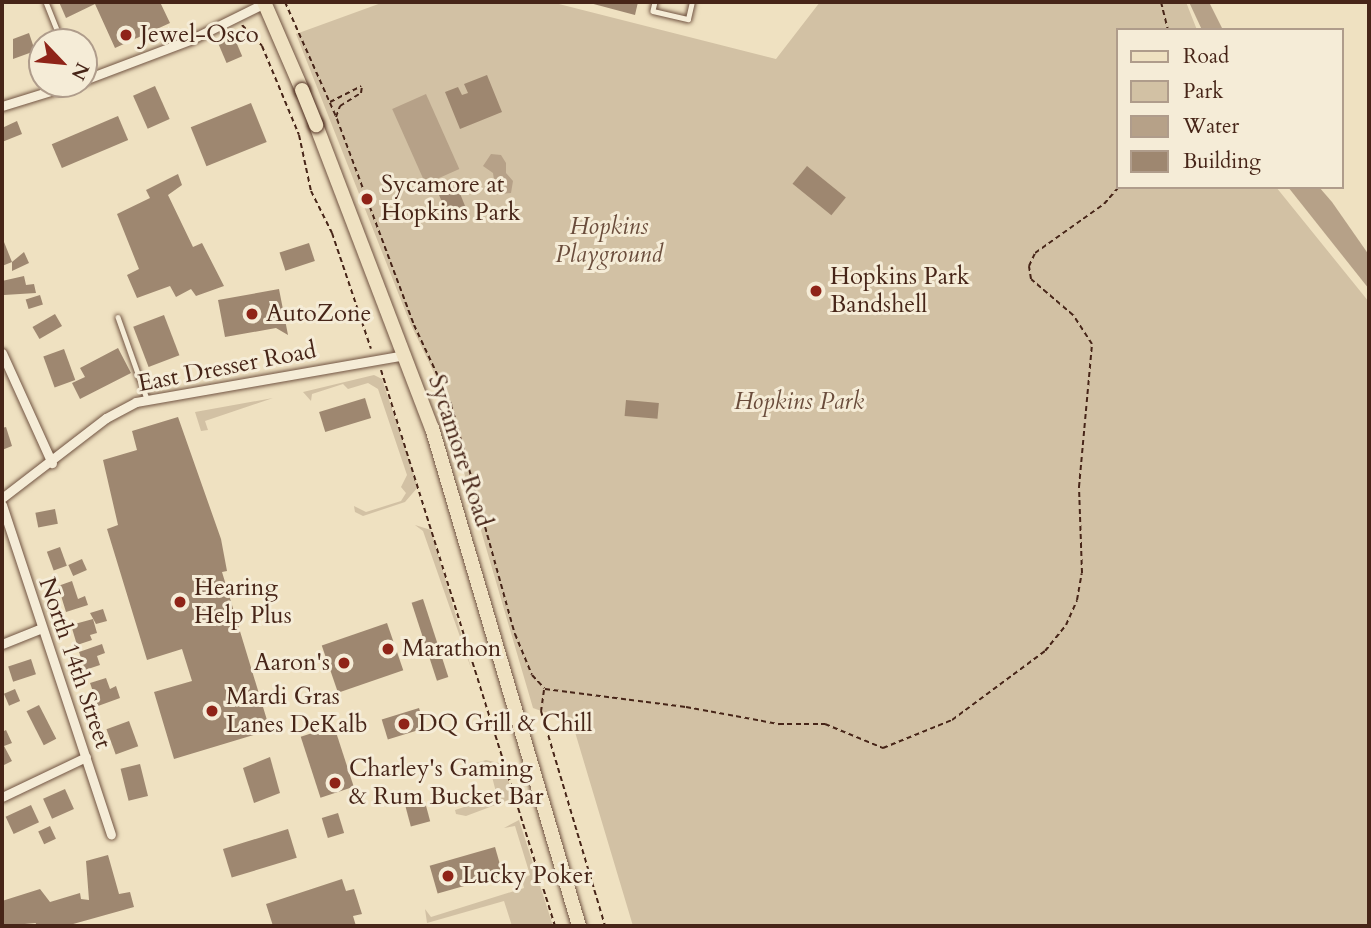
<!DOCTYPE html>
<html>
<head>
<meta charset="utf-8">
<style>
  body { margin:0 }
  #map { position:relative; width:1371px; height:928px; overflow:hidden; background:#efe1c1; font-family:Cardo,serif }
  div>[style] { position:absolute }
  .green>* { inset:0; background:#d2c1a4 }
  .water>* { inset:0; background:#b6a188; transform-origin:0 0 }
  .building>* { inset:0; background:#9e8770; transform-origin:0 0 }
  .path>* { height:2px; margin-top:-1px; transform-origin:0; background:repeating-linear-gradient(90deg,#472518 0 5px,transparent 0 8.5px) }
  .roads { filter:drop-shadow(0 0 2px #715442) drop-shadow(0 0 2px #715442) }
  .service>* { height:4.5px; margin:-2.25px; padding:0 2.25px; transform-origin:2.25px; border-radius:2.25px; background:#f5ecd7 }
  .minor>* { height:9px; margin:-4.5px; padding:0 4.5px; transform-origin:4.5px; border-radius:4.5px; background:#f5ecd7 }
  .primary>* { height:14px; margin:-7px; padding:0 7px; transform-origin:7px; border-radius:7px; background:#efe1c1 }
  .bridges { filter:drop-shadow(0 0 2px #472518) drop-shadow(0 0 2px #472518) }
  .primary-bridge>* { height:14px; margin:-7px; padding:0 7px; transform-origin:7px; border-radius:7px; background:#efe1c1 }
  .dots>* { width:19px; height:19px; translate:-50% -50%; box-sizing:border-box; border:4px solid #f5ecd7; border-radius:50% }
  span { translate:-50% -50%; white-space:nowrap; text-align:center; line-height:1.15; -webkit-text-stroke:6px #f5ecd7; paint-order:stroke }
  .poi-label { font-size:24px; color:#472518 }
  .left { translate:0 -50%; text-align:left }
  .right { translate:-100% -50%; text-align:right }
  .park-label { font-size:24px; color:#6a4c3b; font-style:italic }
  .street-label { font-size:24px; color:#472518 }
  .frame { position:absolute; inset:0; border:4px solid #472518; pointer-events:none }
  .legend { position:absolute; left:1116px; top:28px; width:228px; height:161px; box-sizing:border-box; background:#f5ecd7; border:2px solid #af9c8b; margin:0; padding:9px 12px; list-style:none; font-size:21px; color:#472518 }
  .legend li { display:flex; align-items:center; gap:14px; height:35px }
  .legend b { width:35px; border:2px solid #af9c8b }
  .north { position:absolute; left:28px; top:28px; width:70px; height:70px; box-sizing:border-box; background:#f5ecd7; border:2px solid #af9c8b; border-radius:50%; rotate:116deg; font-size:19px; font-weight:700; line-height:28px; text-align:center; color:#472518 }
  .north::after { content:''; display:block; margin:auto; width:24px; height:32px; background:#8f2418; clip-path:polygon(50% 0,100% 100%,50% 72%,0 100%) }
</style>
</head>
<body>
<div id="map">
  <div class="green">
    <div style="clip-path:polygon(384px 2px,551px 2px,776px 59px,820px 2px,1186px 2px,1197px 30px,1117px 30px,1117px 187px,1276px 187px,1369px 302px,1369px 926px,633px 926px,572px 722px,533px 708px,436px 377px,410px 323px,296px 34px)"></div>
    <div style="clip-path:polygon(374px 375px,382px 379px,418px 487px,405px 502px,363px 516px,355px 512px,354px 506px,366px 512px,401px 501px,406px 493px,401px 487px,407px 475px,378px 389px,368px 383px,348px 389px,343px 384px,312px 394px,311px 401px,303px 392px)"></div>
    <div style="clip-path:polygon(273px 398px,205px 421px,208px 430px,201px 431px,195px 412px)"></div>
    <div style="clip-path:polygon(415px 525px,431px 530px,472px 671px,423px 531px)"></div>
    <div style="clip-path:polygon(486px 760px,503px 764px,514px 798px,466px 816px,456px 814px,455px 810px,497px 796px,490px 769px,473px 770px,476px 763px)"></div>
    <div style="clip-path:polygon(519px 820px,553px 926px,512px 926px,504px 901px,427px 923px,425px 909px,431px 917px,524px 888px,522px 879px,530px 875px,515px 826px,504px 828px)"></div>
  </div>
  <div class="water">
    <div style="clip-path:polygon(1189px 2px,1209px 2px,1223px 30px,1202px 30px)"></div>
    <div style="left:426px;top:94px;width:82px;height:37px;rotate:66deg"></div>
    <div style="clip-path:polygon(491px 154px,501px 155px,506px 163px,506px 173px,513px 181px,511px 193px,502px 194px,495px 187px,493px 173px,483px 166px)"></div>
    <div style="clip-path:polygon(1288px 187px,1319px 187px,1332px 202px,1369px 255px,1369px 289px)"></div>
  </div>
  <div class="building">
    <div style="clip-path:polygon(59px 2px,160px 2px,170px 23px,115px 48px,95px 4px,66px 18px)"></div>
    <div style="clip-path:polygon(586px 2px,638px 2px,635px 15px)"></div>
    <div style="clip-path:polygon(29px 33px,35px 51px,13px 59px,13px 39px)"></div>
    <div style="left:234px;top:37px;width:21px;height:17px;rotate:67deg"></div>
    <div style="clip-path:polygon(487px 75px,502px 112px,460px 129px,445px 92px,458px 87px,462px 95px,468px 93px,464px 84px)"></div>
    <div style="left:155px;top:86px;width:36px;height:24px;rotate:66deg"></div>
    <div style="left:251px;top:103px;width:42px;height:65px;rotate:68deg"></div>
    <div style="left:118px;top:116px;width:26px;height:72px;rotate:67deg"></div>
    <div style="clip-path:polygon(17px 121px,22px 134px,2px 142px,2px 128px)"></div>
    <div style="left:807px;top:166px;width:50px;height:23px;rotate:39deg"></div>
    <div style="clip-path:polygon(178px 174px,182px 185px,168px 195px,193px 247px,202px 243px,224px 286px,196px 296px,191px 289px,176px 297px,170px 286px,137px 298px,127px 275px,139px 269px,117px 214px,150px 198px,146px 190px)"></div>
    <div style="left:457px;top:186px;width:22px;height:20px;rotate:68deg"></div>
    <div style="clip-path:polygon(2px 237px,12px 262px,2px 266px)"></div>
    <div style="left:309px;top:243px;width:19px;height:31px;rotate:72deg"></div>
    <div style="clip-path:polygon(24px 252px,29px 263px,12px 271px,12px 262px)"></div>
    <div style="clip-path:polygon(24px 276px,26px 285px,34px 284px,36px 293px,4px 295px,2px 281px)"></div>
    <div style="clip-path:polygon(279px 289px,288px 335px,276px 328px,225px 337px,218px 300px)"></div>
    <div style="left:40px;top:295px;width:10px;height:15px;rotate:73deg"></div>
    <div style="left:55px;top:314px;width:14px;height:26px;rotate:60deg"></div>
    <div style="left:164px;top:315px;width:43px;height:33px;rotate:69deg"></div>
    <div style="clip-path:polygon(118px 348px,131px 373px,80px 399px,72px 383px,85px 377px,80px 368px)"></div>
    <div style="left:64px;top:349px;width:33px;height:22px;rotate:70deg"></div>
    <div style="left:365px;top:398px;width:21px;height:48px;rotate:73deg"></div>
    <div style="left:626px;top:400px;width:33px;height:16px;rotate:5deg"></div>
    <div style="clip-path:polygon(178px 417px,221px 539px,227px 571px,222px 572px,270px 730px,174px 759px,154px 692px,192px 681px,182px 649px,147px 660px,107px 529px,118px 525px,103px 460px,137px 450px,132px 431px)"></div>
    <div style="clip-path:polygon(6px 427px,12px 446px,2px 450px,2px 428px)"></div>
    <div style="left:55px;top:509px;width:15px;height:20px;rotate:79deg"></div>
    <div style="left:60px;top:547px;width:20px;height:14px;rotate:70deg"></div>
    <div style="left:82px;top:559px;width:12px;height:15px;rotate:66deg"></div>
    <div style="clip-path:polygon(72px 581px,78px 599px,85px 596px,88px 605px,66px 612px,58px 586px)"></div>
    <div style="left:423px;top:599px;width:82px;height:12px;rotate:72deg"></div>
    <div style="clip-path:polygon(103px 609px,107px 621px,96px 624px,90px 613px)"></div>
    <div style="clip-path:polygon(93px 619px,97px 633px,90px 635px,92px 640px,77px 645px,71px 625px)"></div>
    <div style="left:387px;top:623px;width:50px;height:69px;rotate:71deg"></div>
    <div style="clip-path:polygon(102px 644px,105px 653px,97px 656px,100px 665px,85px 670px,79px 652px)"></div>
    <div style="left:31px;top:659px;width:16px;height:24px;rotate:72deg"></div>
    <div style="clip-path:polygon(106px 678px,110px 689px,116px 686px,120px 698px,98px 706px,90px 683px)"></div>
    <div style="left:15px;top:689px;width:13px;height:12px;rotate:67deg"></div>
    <div style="left:39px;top:705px;width:38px;height:14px;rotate:63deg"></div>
    <div style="left:419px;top:708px;width:21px;height:39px;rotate:73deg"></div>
    <div style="left:129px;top:721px;width:27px;height:24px;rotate:70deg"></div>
    <div style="left:334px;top:726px;width:64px;height:35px;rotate:72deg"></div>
    <div style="clip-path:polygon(6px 730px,12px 743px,4px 746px,12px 761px,2px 766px,2px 732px)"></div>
    <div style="clip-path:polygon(270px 757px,280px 793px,254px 803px,243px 768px)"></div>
    <div style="left:140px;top:764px;width:33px;height:20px;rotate:76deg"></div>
    <div style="left:65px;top:789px;width:22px;height:24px;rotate:66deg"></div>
    <div style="left:425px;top:802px;width:20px;height:20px;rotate:75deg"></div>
    <div style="left:31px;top:805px;width:19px;height:28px;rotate:65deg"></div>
    <div style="left:338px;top:813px;width:21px;height:17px;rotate:73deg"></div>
    <div style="left:50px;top:826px;width:14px;height:13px;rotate:65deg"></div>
    <div style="left:288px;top:829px;width:30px;height:68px;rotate:73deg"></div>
    <div style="left:495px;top:847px;width:29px;height:68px;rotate:74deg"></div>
    <div style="clip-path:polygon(108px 855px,119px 894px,130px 892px,134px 907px,66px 926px,35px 926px,36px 923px,2px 926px,2px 901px,40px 889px,50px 902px,80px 893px,81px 899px,89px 900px,86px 861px)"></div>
    <div style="clip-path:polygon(342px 879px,346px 891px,354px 889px,362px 914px,353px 916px,356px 926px,273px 926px,266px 904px)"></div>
  </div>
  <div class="path">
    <div style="left:285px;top:2px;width:128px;rotate:66deg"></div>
    <div style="left:337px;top:119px;width:220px;rotate:69.5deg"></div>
    <div style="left:414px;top:325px;width:87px;rotate:64.9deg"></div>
    <div style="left:451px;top:404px;width:239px;rotate:74.5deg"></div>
    <div style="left:515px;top:634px;width:44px;rotate:67.5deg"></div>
    <div style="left:532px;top:675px;width:18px;rotate:47deg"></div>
    <div style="left:1161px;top:2px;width:29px;rotate:76deg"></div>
    <div style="left:242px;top:25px;width:29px;rotate:46deg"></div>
    <div style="left:262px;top:46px;width:96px;rotate:67.4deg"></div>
    <div style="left:299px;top:135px;width:57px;rotate:77.9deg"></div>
    <div style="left:311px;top:191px;width:47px;rotate:63.4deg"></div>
    <div style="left:332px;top:233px;width:122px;rotate:71.4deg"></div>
    <div style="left:330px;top:102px;width:35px;rotate:-27deg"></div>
    <div style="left:336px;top:117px;width:12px;rotate:-70deg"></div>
    <div style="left:340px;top:106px;width:25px;rotate:-32deg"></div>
    <div style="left:361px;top:93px;width:7px;rotate:-82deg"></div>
    <div style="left:381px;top:370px;width:583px;rotate:72.62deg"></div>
    <div style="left:545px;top:689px;width:142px;rotate:7.3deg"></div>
    <div style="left:686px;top:707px;width:95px;rotate:10.4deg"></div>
    <div style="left:779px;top:724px;width:46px"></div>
    <div style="left:825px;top:724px;width:63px;rotate:22.5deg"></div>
    <div style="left:883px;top:748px;width:74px;rotate:-22.1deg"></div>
    <div style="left:952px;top:720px;width:116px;rotate:-36.6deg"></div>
    <div style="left:1045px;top:651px;width:33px;rotate:-51deg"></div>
    <div style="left:1066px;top:625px;width:27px;rotate:-66deg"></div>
    <div style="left:1077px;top:600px;width:27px;rotate:-80deg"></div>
    <div style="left:1082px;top:573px;width:86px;rotate:-92deg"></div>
    <div style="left:1079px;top:487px;width:144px;rotate:-84.8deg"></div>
    <div style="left:1092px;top:344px;width:35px;rotate:-123deg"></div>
    <div style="left:1073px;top:315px;width:55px;rotate:-139.4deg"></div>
    <div style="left:1031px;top:279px;width:13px;rotate:-99deg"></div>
    <div style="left:1029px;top:266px;width:14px;rotate:-65deg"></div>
    <div style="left:1035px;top:253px;width:85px;rotate:-35.4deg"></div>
    <div style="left:1104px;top:204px;width:23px;rotate:-49deg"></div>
    <div style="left:544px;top:690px;width:21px;rotate:98deg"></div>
    <div style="left:541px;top:711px;width:224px;rotate:73.4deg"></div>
  </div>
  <div class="roads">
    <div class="service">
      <div style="left:46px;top:2px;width:43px;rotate:68.2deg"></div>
      <div style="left:655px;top:2px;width:9px;rotate:103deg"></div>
      <div style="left:653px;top:11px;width:36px;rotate:13deg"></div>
      <div style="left:688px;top:19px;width:17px;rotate:-77deg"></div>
      <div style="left:118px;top:317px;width:87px;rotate:70.5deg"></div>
    </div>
    <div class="minor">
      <div style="left:84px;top:80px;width:113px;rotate:-20.7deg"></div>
      <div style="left:190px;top:40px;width:84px;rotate:-26.3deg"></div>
      <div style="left:2px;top:106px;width:74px;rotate:-17.2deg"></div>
      <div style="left:2px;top:353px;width:121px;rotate:65.6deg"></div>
      <div style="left:2px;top:498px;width:131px;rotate:-37.6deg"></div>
      <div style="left:106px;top:418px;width:34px;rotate:-28deg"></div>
      <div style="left:136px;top:402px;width:273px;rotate:-9.9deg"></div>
      <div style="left:2px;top:505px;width:347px;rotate:71.7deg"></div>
      <div style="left:2px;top:644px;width:43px;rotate:-21.8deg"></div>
      <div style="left:2px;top:797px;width:93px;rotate:-25.5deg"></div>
    </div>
    <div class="primary">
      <div style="left:264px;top:2px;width:96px;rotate:66.6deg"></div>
      <div style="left:316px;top:125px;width:324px;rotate:69.1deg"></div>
      <div style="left:432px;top:428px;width:519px;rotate:73.55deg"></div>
    </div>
  </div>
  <div class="bridges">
    <div class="primary-bridge">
      <div style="left:302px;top:90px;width:38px;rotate:68deg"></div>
    </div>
  </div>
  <div class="dots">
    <div style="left:126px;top:35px;background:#8f2418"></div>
    <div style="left:367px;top:199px;background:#8f2418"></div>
    <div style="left:816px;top:291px;background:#8f2418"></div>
    <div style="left:252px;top:314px;background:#8f2418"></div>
    <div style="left:180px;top:602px;background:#8f2418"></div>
    <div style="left:388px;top:649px;background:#8f2418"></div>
    <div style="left:344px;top:663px;background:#8f2418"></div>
    <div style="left:212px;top:711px;background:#8f2418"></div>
    <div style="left:404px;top:724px;background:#8f2418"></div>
    <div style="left:335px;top:783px;background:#8f2418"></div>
    <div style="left:448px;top:876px;background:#8f2418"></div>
  </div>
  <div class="poi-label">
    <span class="left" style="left:140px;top:35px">Jewel-Osco</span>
    <span class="left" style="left:381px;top:199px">Sycamore at<br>Hopkins Park</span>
    <span class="left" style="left:830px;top:291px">Hopkins Park<br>Bandshell</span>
    <span class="left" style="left:266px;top:314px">AutoZone</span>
    <span class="left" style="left:194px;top:602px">Hearing<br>Help Plus</span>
    <span class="left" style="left:402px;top:649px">Marathon</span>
    <span class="right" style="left:330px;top:663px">Aaron's</span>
    <span class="left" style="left:226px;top:711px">Mardi Gras<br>Lanes DeKalb</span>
    <span class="left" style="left:418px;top:724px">DQ Grill &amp; Chill</span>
    <span class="left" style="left:349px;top:783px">Charley's Gaming<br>&amp; Rum Bucket Bar</span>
    <span class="left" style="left:462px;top:876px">Lucky Poker</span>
  </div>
  <div class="park-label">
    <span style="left:609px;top:241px">Hopkins<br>Playground</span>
    <span style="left:799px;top:402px">Hopkins Park</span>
  </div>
  <div class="street-label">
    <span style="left:227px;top:367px;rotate:-11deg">East Dresser Road</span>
    <span style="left:460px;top:451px;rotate:72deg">Sycamore Road</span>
    <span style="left:75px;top:663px;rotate:71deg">North 14th Street</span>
  </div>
  <div class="frame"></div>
  <ul class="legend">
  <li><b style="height:9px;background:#efe1c1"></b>Road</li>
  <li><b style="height:19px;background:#d2c1a4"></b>Park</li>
  <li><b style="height:19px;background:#b6a188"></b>Water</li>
  <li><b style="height:19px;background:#9e8770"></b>Building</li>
  </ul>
  <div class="north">N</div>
</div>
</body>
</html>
